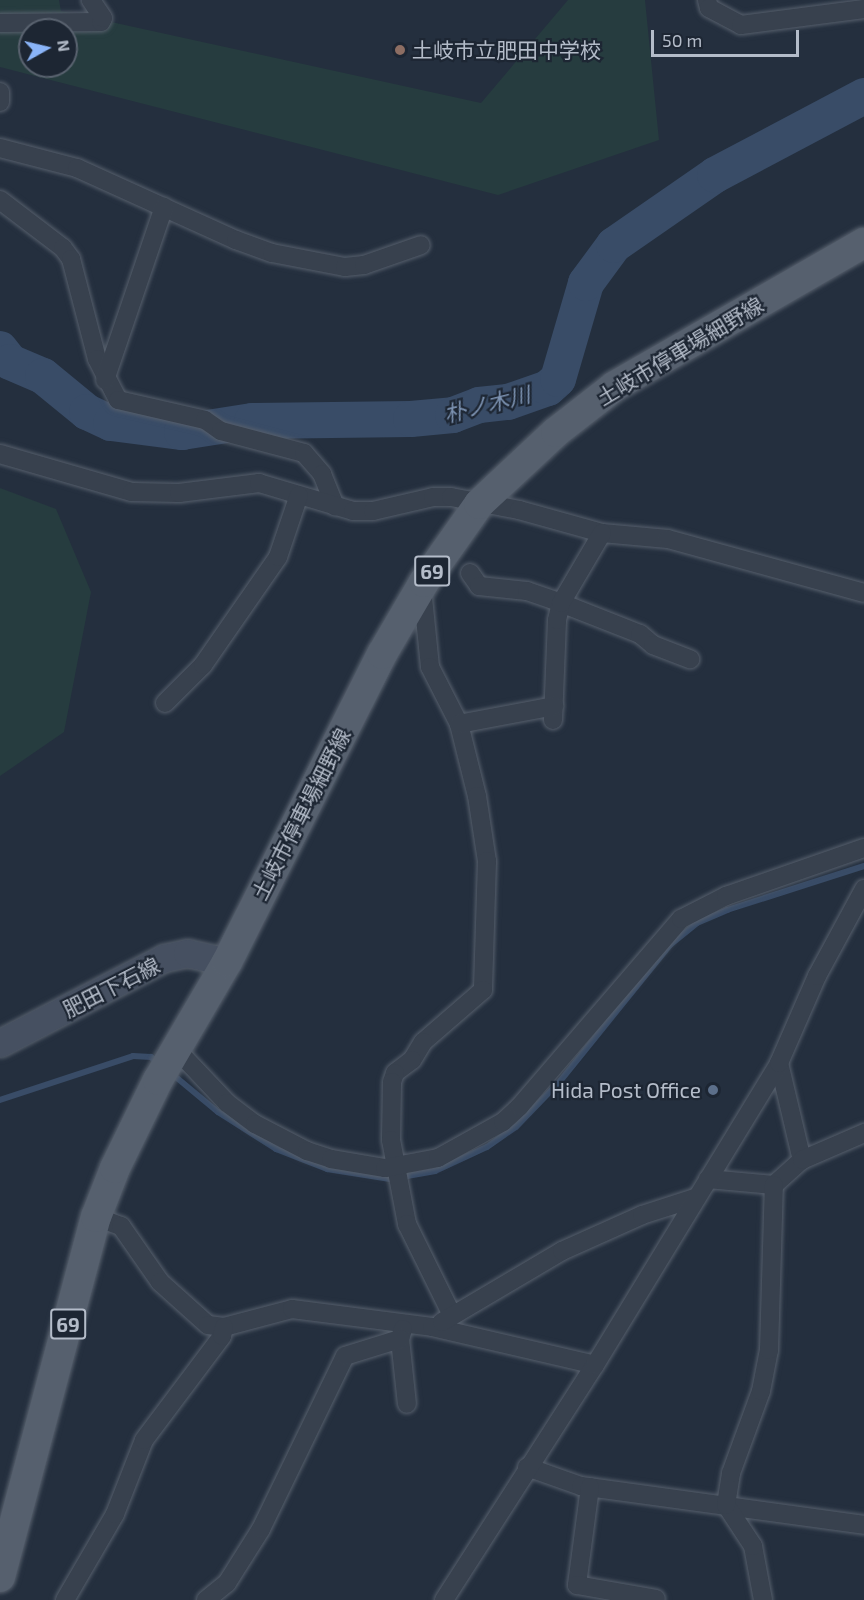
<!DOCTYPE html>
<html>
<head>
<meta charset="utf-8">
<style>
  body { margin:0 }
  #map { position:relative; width:864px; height:1600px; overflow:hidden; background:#242f3e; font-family:"Exo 2","Noto Sans JP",sans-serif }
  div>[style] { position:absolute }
  .green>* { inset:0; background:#263c3f }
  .stream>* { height:6px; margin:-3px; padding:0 3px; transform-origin:3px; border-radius:3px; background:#394c67 }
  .river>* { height:36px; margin:-18px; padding:0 18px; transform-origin:18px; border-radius:18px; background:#394c67 }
  .roads { filter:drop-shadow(0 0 2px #565f6c) drop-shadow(0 0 2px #565f6c) }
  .street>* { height:18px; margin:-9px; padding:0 9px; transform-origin:9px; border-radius:9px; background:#38414e }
  .secondary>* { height:27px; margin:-13.5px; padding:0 13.5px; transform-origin:13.5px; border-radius:13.5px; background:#465061 }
  .primary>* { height:30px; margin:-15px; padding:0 15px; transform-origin:15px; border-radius:15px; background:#56606e }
  .dots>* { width:16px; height:16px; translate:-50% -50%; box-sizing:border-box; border:3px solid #1d2633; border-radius:50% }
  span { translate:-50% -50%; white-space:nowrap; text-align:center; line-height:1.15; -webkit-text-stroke:4.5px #1d2633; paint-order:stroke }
  .shield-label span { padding:2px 4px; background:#1d2633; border:2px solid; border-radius:4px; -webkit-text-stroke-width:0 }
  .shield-label { font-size:20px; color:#b4bcc9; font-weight:700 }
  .poi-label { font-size:21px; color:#b4bcc9 }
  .left { translate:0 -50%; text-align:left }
  .right { translate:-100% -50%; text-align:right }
  .street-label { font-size:21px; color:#b4bcc9 }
  .water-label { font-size:22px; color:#7c92b1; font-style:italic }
  .north { position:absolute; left:18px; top:18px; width:60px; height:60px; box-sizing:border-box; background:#1d2633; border:2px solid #59626f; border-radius:50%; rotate:82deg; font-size:16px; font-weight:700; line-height:24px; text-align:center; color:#b4bcc9 }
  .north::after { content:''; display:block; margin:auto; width:21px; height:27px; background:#8ab4f8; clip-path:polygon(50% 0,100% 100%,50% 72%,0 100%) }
  .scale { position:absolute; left:651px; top:30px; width:148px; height:27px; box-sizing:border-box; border:3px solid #b4bcc9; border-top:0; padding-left:8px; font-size:18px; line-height:21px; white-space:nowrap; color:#b4bcc9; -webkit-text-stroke:4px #1d2633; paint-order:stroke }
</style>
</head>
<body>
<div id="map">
  <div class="green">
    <div style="clip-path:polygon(evenodd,0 0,59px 0,61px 11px,481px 103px,568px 0,645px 0,659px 140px,498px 195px,0 67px,0 0,30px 30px,66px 30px,66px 66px,30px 66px,30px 30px)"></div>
    <div style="clip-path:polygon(0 488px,56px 509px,91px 592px,64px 732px,0 776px)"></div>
  </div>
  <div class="stream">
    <div style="left:171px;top:1073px;width:61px;rotate:39.7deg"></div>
    <div style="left:218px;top:1112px;width:69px;rotate:32.5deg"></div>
    <div style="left:276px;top:1149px;width:55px;rotate:21.4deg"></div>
    <div style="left:327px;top:1169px;width:64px;rotate:9deg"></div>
    <div style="left:390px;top:1179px;width:46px;rotate:-10.1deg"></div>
    <div style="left:435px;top:1171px;width:57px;rotate:-24.8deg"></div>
    <div style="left:487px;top:1147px;width:35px;rotate:-35deg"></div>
    <div style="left:516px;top:1127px;width:65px;rotate:-46.2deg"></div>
    <div style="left:561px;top:1080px;width:174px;rotate:-51.1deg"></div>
    <div style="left:670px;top:945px;width:35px;rotate:-39deg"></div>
    <div style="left:697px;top:923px;width:33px;rotate:-23deg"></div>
    <div style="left:727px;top:910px;width:144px;rotate:-17.8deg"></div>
    <div style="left:0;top:1100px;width:140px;rotate:-18.3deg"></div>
    <div style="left:133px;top:1056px;width:18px;rotate:3deg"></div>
    <div style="left:151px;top:1057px;width:9px;rotate:41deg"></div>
  </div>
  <div class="river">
    <div style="left:0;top:349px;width:16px;rotate:52deg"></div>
    <div style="left:10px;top:362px;width:36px;rotate:23deg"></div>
    <div style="left:43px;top:376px;width:57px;rotate:39.3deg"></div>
    <div style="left:87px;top:412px;width:26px;rotate:25deg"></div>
    <div style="left:111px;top:423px;width:72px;rotate:7.2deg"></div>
    <div style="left:182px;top:432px;width:71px;rotate:-8.9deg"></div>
    <div style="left:252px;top:421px;width:159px;rotate:-0.7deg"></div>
    <div style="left:411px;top:419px;width:42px;rotate:-5.4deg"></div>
    <div style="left:453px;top:415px;width:28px;rotate:-21deg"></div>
    <div style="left:479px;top:405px;width:29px;rotate:-6deg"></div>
    <div style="left:508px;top:402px;width:42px;rotate:-19.3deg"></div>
    <div style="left:548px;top:388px;width:13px;rotate:-42deg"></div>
    <div style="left:558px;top:379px;width:100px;rotate:-73.7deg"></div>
    <div style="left:586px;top:283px;width:47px;rotate:-53.6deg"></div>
    <div style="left:614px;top:245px;width:123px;rotate:-34.7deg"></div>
    <div style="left:715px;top:175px;width:169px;rotate:-27.9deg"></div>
  </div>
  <div class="roads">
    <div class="street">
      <div style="left:707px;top:0;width:8px;rotate:76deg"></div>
      <div style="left:709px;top:8px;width:36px;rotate:28deg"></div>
      <div style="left:741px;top:25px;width:124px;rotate:-7.4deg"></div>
      <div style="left:0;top:23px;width:101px;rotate:-0.6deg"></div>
      <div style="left:101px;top:22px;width:4px;rotate:-63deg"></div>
      <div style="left:103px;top:18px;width:22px;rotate:-124deg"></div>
      <div style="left:0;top:92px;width:10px;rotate:90deg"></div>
      <div style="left:0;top:148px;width:80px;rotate:14.6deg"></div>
      <div style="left:77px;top:168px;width:175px;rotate:24.4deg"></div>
      <div style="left:236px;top:240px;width:38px;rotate:20deg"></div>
      <div style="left:272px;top:253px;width:74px;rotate:10.9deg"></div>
      <div style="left:345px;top:267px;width:19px;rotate:-6deg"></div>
      <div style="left:364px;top:265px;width:60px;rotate:-19.3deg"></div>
      <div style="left:0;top:200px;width:79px;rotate:37.3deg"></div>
      <div style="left:63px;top:248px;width:14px;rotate:54deg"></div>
      <div style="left:71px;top:259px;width:103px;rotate:75.4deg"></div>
      <div style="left:97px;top:359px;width:46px;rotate:62.9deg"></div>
      <div style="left:118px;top:400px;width:89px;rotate:12.9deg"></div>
      <div style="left:205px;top:420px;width:19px;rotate:35deg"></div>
      <div style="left:221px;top:431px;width:86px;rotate:14.8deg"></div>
      <div style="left:304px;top:453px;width:28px;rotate:49deg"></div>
      <div style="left:322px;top:474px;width:35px;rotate:68deg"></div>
      <div style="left:105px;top:380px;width:183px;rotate:-71.2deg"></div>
      <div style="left:0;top:454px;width:137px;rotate:16.1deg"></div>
      <div style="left:132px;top:492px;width:47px;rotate:1.2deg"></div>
      <div style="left:179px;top:493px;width:81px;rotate:-7.1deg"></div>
      <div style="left:259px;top:483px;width:98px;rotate:16.6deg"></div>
      <div style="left:353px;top:511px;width:20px"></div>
      <div style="left:373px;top:511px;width:62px;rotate:-13.1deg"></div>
      <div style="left:433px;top:497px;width:18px"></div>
      <div style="left:451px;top:497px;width:69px;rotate:10.8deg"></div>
      <div style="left:519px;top:510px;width:86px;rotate:15.5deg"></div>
      <div style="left:602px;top:533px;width:66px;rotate:5.2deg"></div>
      <div style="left:668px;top:539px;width:203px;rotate:15.4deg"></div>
      <div style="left:470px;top:573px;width:16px;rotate:55deg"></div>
      <div style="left:479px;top:586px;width:48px;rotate:5.9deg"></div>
      <div style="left:527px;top:591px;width:36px;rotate:19deg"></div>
      <div style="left:561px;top:603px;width:85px;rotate:21.4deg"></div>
      <div style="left:640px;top:634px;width:17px;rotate:40deg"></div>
      <div style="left:653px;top:645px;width:40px;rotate:21deg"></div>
      <div style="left:422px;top:588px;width:79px;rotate:84.2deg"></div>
      <div style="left:430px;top:667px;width:64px;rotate:63deg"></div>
      <div style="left:459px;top:724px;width:74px;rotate:76deg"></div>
      <div style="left:477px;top:796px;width:66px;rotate:81.3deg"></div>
      <div style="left:487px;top:861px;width:129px;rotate:91.8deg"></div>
      <div style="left:483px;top:990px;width:79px;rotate:139.1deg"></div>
      <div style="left:423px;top:1042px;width:21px;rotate:121deg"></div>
      <div style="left:412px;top:1060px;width:21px;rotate:143deg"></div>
      <div style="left:395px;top:1073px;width:9px;rotate:108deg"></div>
      <div style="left:392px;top:1082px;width:58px;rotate:91deg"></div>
      <div style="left:391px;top:1140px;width:86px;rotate:79.2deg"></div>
      <div style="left:407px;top:1224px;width:102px;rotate:63.7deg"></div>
      <div style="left:165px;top:703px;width:54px;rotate:-45deg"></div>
      <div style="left:203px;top:665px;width:131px;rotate:-55.2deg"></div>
      <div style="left:278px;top:557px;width:65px;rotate:-71.3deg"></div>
      <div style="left:553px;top:720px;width:100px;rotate:-87.7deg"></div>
      <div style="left:557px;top:620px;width:17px;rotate:-77deg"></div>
      <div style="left:561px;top:603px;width:81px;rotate:-59.6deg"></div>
      <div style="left:459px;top:724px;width:97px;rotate:-10.7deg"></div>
      <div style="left:176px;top:1049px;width:74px;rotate:46.6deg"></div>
      <div style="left:227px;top:1103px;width:35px;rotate:37deg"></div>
      <div style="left:255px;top:1124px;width:59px;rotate:27.4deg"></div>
      <div style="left:307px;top:1151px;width:25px;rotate:18deg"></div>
      <div style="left:331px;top:1159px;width:55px;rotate:9.5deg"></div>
      <div style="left:385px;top:1168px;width:54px;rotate:-10.7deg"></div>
      <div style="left:438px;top:1158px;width:74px;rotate:-29deg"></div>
      <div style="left:503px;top:1122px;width:23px;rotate:-43deg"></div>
      <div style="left:520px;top:1106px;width:247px;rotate:-49.3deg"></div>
      <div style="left:681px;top:919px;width:51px;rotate:-27.1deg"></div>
      <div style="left:726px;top:896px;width:146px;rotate:-19.2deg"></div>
      <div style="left:779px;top:1063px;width:100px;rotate:76.7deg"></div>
      <div style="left:708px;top:1179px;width:66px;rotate:5.2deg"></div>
      <div style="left:774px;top:1185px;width:38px;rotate:-42deg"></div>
      <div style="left:802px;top:1160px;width:68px;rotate:-23.5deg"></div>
      <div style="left:96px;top:1217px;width:27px;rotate:20deg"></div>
      <div style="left:121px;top:1226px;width:68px;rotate:55.1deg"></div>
      <div style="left:160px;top:1282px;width:64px;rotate:41.9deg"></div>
      <div style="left:208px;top:1325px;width:16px;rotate:7deg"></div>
      <div style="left:224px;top:1327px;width:70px;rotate:-14.8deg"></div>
      <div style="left:292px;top:1309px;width:141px;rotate:7.3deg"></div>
      <div style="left:432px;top:1327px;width:167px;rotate:13.1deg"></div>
      <div style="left:442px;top:1322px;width:139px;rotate:-30.6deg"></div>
      <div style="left:562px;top:1251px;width:88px;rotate:-24.2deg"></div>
      <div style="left:642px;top:1215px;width:56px;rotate:-17.8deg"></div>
      <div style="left:403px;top:1329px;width:10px;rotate:107deg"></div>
      <div style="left:400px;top:1339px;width:65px;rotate:83.9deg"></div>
      <div style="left:527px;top:1467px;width:57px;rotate:19.4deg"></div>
      <div style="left:581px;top:1486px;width:286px;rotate:7.8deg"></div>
      <div style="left:590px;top:1487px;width:99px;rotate:97.6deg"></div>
      <div style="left:577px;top:1585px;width:80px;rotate:10deg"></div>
      <div style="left:65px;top:1600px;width:99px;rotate:-59.8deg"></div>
      <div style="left:115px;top:1514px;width:79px;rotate:-68.6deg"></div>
      <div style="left:144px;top:1440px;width:130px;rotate:-53.1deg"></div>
      <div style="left:222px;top:1336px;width:9px;rotate:-77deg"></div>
      <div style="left:206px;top:1600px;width:27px;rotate:-39deg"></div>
      <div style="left:227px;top:1583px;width:64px;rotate:-57.8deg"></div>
      <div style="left:261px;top:1529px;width:192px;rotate:-64.1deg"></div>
      <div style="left:345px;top:1356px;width:58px;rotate:-17.2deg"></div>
      <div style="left:444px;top:1600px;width:279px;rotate:-57.3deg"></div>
      <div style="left:595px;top:1365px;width:354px;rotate:-58.6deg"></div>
      <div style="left:779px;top:1063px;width:95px;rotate:-66.4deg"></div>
      <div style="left:817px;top:976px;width:99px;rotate:-61.6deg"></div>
      <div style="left:763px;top:1600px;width:55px;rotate:-100.5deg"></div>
      <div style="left:753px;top:1546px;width:49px;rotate:-123.4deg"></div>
      <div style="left:726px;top:1505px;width:32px;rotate:-81deg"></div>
      <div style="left:731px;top:1473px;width:87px;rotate:-69.9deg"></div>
      <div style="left:761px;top:1391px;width:42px;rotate:-79deg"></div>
      <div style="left:769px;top:1350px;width:165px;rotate:-88.3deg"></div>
    </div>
    <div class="secondary">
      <div style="left:0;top:1043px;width:185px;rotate:-27.4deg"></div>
      <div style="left:164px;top:958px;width:24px;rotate:-12deg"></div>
      <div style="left:187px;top:953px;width:41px;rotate:12.7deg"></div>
    </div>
    <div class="primary">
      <div style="left:0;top:1577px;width:373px;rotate:-75.1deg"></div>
      <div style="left:96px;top:1217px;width:53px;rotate:-68.8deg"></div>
      <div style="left:115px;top:1168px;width:98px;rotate:-64deg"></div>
      <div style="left:158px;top:1080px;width:137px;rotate:-59.7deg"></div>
      <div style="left:227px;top:962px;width:345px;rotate:-63.3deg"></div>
      <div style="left:382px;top:654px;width:83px;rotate:-59.7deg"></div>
      <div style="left:424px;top:582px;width:95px;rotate:-54.8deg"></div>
      <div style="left:479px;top:504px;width:105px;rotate:-43.1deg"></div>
      <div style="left:556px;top:432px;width:75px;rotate:-37.9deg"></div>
      <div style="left:615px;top:386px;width:287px;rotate:-29.9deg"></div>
    </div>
  </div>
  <div class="dots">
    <div style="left:400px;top:50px;background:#8d6e63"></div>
    <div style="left:713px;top:1090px;background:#5c6f8a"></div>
  </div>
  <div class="shield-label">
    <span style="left:432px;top:571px">69</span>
    <span style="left:68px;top:1324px">69</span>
  </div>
  <div class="poi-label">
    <span class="left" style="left:412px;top:50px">土岐市立肥田中学校</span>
    <span class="right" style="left:701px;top:1090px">Hida Post Office</span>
  </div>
  <div class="street-label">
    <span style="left:680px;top:351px;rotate:-31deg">土岐市停車場細野線</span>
    <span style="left:301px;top:814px;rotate:-63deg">土岐市停車場細野線</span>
    <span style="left:111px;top:987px;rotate:-27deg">肥田下石線</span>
  </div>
  <div class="water-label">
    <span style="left:487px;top:404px;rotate:-14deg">朴ノ木川</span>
  </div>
  <div class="north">N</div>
  <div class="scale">50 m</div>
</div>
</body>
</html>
